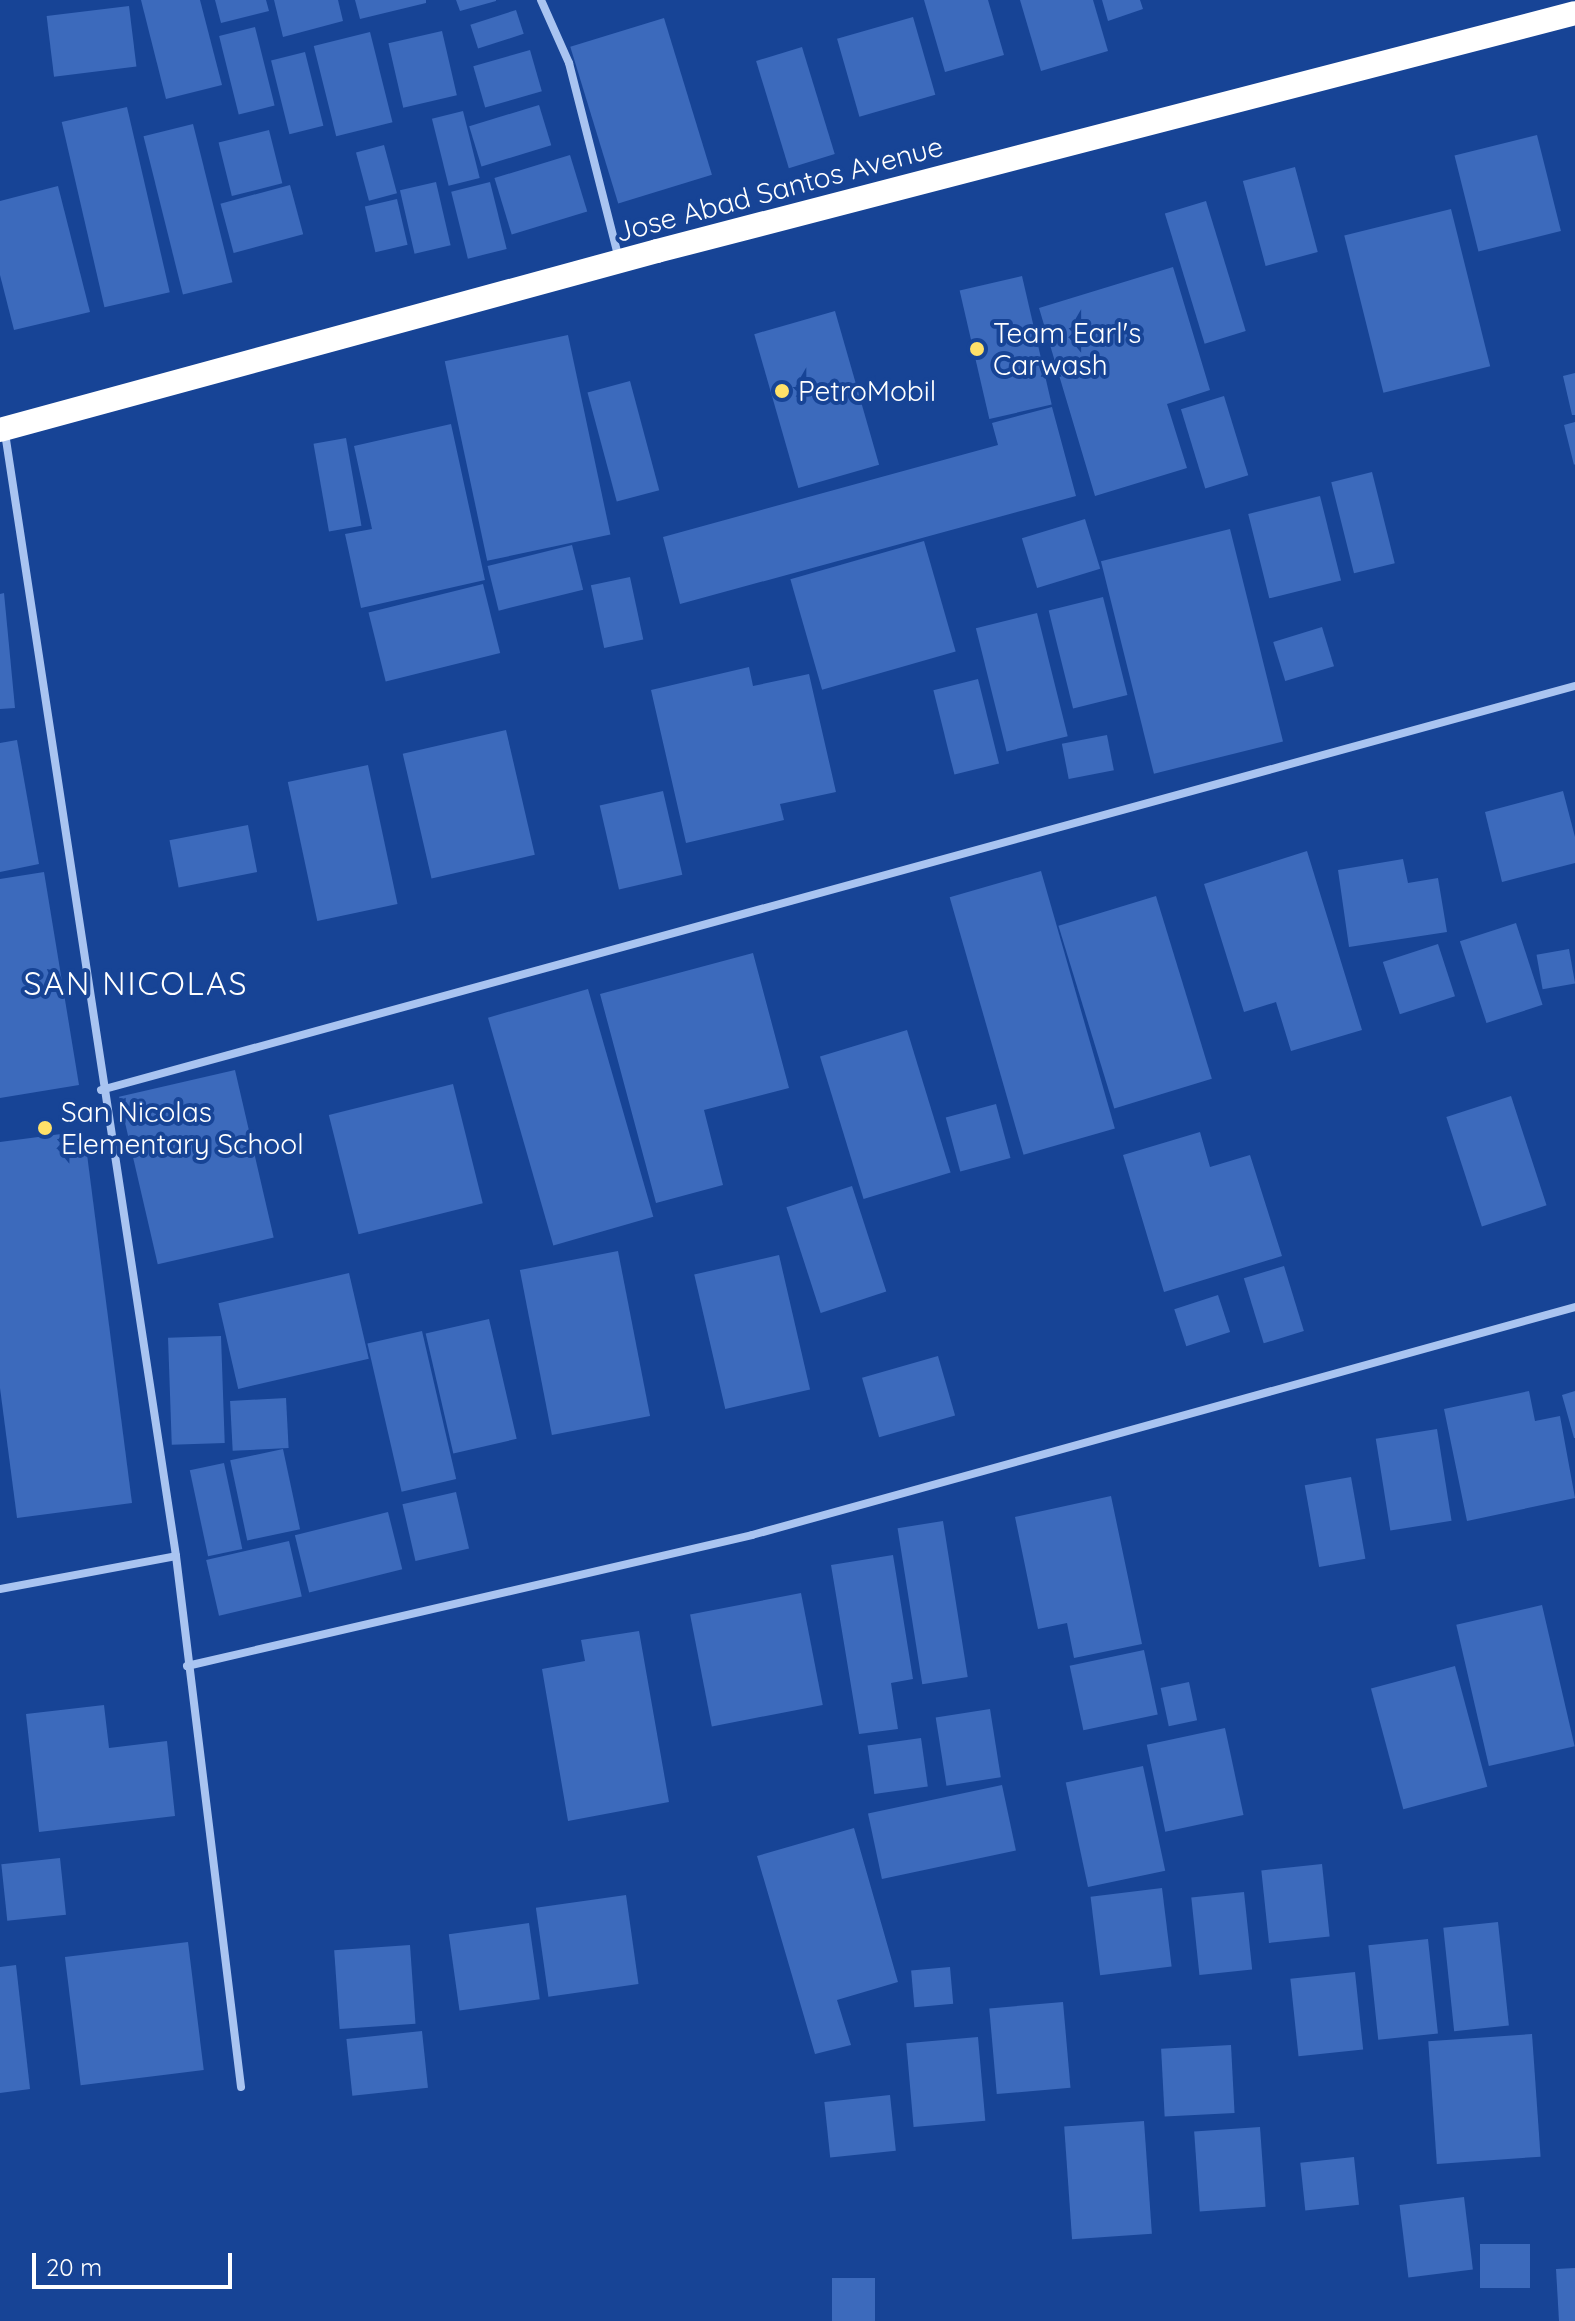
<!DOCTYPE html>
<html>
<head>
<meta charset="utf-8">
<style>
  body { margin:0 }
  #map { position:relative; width:1575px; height:2321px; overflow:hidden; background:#174496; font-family:Quicksand,sans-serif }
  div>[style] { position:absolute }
  .building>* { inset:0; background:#3c6abc; transform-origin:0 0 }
  .street>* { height:8px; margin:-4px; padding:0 4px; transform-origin:4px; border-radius:4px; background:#a9c4f1 }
  .highway>* { height:24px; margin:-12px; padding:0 12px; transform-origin:12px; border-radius:12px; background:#fff }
  .dots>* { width:22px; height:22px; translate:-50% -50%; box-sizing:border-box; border:4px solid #174496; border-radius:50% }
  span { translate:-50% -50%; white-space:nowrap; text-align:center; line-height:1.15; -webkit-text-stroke:8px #174496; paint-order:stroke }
  .street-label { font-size:28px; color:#fff }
  .poi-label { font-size:28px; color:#fff }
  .left { translate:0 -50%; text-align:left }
  .quarter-label { font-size:32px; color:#fff; letter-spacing:2px }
  .scale { position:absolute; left:32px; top:2253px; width:200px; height:36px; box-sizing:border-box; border:4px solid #fff; border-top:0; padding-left:10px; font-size:24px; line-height:28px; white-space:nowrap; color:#fff; -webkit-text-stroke:6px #174496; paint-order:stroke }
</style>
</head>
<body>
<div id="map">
  <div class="building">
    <div style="clip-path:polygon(141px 0,200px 0,222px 85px,166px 99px)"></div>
    <div style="clip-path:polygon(215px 0,266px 0,269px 11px,221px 23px)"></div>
    <div style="clip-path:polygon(274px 0,338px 0,343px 21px,283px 37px)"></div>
    <div style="clip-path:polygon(355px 0,426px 0,426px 3px,360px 19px)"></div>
    <div style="clip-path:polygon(456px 0,496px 0,496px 1px,460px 11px)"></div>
    <div style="clip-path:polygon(924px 0,988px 0,1004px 55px,945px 72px)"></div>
    <div style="clip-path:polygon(1020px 0,1093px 0,1108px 51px,1041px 71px)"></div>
    <div style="clip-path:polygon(1102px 0,1140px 0,1143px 9px,1108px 21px)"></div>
    <div style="left:129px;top:6px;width:61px;height:83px;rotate:83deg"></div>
    <div style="left:516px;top:10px;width:25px;height:48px;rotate:72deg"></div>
    <div style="left:913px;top:17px;width:81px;height:79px;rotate:74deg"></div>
    <div style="left:664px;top:18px;width:164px;height:98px;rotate:73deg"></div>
    <div style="left:255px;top:27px;width:81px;height:37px;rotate:76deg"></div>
    <div style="left:442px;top:31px;width:66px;height:55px;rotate:77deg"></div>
    <div style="left:370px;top:32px;width:93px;height:58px;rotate:76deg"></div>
    <div style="left:802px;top:47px;width:112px;height:48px;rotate:73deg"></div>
    <div style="left:530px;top:50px;width:43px;height:59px;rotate:74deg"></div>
    <div style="left:305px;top:52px;width:76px;height:35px;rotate:76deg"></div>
    <div style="left:539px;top:105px;width:42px;height:73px;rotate:73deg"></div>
    <div style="left:127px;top:107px;width:190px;height:67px;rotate:77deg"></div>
    <div style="left:463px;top:111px;width:69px;height:32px;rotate:76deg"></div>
    <div style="left:193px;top:124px;width:163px;height:51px;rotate:76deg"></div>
    <div style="left:269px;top:130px;width:55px;height:52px;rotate:76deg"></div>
    <div style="left:1537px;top:135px;width:99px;height:85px;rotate:76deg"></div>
    <div style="left:384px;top:145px;width:50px;height:29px;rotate:75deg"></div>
    <div style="left:570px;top:155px;width:59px;height:79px;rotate:73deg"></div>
    <div style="left:1295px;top:167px;width:88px;height:54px;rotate:75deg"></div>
    <div style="left:436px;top:182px;width:65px;height:37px;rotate:77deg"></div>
    <div style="left:490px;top:182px;width:69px;height:40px;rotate:76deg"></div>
    <div style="left:290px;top:185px;width:51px;height:72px;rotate:75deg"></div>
    <div style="clip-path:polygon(58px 186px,90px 312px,14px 330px,0 275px,0 201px)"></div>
    <div style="left:397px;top:199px;width:47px;height:33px;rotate:77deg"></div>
    <div style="left:1206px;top:201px;width:136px;height:43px;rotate:73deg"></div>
    <div style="left:1451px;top:209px;width:162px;height:110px;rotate:76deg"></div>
    <div style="clip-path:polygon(1173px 267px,1210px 390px,1167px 404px,1187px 468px,1095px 496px,1039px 308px)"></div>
    <div style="left:1022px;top:276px;width:132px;height:64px;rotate:77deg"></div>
    <div style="left:835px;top:311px;width:160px;height:84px;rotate:74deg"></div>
    <div style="left:568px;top:335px;width:204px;height:126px;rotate:78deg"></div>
    <div style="clip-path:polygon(1575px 373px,1575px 415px,1572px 415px,1563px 376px)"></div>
    <div style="left:630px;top:381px;width:113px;height:44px;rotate:75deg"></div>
    <div style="left:1224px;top:396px;width:83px;height:45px;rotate:73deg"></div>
    <div style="clip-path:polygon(1052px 407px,1076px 496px,680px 604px,663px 537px,998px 445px,992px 423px)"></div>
    <div style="clip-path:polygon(1575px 422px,1575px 464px,1574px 465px,1564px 425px)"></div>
    <div style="clip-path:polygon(451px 424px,485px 580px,361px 608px,345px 534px,372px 529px,354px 446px)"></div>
    <div style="left:346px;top:438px;width:89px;height:33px;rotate:80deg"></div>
    <div style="left:1372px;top:472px;width:94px;height:42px;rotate:76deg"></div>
    <div style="left:1320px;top:496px;width:87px;height:74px;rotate:76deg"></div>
    <div style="left:1085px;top:519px;width:52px;height:66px;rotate:73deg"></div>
    <div style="left:1230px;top:529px;width:219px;height:133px;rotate:76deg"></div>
    <div style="left:924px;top:541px;width:115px;height:139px;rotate:74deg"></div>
    <div style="left:572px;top:545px;width:46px;height:87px;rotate:76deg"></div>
    <div style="left:630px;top:577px;width:64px;height:40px;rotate:78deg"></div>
    <div style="left:483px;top:584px;width:71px;height:118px;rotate:76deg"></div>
    <div style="clip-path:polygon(4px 593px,15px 708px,0 709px,0 594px)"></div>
    <div style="left:1103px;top:597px;width:101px;height:56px;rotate:76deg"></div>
    <div style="left:1037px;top:613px;width:127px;height:63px;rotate:76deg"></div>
    <div style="left:1322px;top:627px;width:41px;height:51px;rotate:73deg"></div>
    <div style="clip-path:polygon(749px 667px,753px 686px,809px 674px,836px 792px,780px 804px,784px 820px,686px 843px,651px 690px)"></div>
    <div style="left:978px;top:679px;width:87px;height:46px;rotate:76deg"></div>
    <div style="left:506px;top:730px;width:128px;height:106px;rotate:77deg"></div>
    <div style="left:1107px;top:735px;width:36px;height:46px;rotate:79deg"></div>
    <div style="clip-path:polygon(17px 740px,39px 864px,0 872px,0 743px)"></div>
    <div style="left:368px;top:765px;width:142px;height:82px;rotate:78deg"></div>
    <div style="left:663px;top:791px;width:86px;height:65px;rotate:77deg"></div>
    <div style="clip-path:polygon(1563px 791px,1575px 837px,1575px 863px,1502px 882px,1485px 812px)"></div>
    <div style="left:248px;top:825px;width:48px;height:80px;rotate:79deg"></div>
    <div style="clip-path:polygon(1307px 851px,1362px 1030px,1291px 1051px,1276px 1002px,1244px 1012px,1204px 884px)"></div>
    <div style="clip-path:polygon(1403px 859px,1408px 883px,1438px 878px,1447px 932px,1349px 947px,1338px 870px)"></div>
    <div style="left:1041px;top:871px;width:268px;height:95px;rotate:74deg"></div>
    <div style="clip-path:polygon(44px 872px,79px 1085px,0 1098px,0 879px)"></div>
    <div style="left:1156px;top:896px;width:191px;height:102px;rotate:73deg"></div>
    <div style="left:1516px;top:923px;width:86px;height:59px;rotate:72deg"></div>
    <div style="left:1438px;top:944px;width:55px;height:58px;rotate:72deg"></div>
    <div style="left:1569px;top:949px;width:35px;height:33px;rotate:80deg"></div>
    <div style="clip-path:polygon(753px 953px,789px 1088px,704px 1110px,723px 1185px,656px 1203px,600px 994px)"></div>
    <div style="left:588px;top:989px;width:237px;height:104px;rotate:74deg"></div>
    <div style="left:907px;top:1030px;width:149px;height:91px;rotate:73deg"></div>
    <div style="left:235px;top:1070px;width:172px;height:119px;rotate:77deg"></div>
    <div style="left:453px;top:1084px;width:123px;height:128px;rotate:76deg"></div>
    <div style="left:1511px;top:1096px;width:115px;height:68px;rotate:72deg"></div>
    <div style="left:996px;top:1104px;width:56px;height:52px;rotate:75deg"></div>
    <div style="clip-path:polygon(84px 1131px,132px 1503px,17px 1518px,0 1388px,0 1142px)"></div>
    <div style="clip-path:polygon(1200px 1132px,1210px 1167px,1250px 1155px,1282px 1256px,1164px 1292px,1123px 1155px)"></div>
    <div style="left:852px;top:1186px;width:111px;height:69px;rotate:72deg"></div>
    <div style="left:618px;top:1251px;width:168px;height:100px;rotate:79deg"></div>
    <div style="left:779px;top:1255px;width:138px;height:87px;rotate:77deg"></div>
    <div style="left:1284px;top:1266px;width:68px;height:42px;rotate:73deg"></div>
    <div style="left:349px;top:1273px;width:88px;height:134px;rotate:77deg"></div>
    <div style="left:1218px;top:1295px;width:39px;height:46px;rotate:72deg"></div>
    <div style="left:489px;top:1319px;width:123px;height:65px;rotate:77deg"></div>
    <div style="left:422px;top:1331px;width:152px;height:56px;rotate:77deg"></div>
    <div style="left:221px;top:1336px;width:107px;height:53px;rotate:88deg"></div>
    <div style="left:938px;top:1356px;width:62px;height:79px;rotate:74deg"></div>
    <div style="clip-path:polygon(1529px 1391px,1535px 1421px,1560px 1416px,1575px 1498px,1467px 1521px,1444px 1409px)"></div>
    <div style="clip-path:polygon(1575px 1391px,1575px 1438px,1574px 1438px,1562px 1395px)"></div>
    <div style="left:286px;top:1398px;width:50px;height:56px;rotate:87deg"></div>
    <div style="left:1437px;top:1429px;width:93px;height:62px;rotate:81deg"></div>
    <div style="left:283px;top:1449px;width:82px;height:54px;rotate:78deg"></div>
    <div style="left:224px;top:1463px;width:88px;height:35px;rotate:78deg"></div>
    <div style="left:1351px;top:1477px;width:83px;height:47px;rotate:80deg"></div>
    <div style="left:456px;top:1492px;width:58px;height:55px;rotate:77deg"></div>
    <div style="clip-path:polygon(1111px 1496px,1142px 1644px,1074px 1658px,1067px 1623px,1038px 1629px,1015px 1517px)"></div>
    <div style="left:388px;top:1512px;width:59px;height:96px;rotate:76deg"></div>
    <div style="left:943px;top:1521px;width:158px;height:46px;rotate:81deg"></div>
    <div style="left:289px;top:1541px;width:57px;height:85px;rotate:77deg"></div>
    <div style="clip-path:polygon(893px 1555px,913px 1679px,891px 1683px,898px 1729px,859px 1734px,831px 1565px)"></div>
    <div style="left:801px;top:1593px;width:114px;height:113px;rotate:79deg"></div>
    <div style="left:1542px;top:1605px;width:145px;height:88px;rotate:77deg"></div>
    <div style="clip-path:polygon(639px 1631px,669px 1802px,568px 1821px,542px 1669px,585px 1661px,581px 1640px)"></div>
    <div style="left:1144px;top:1650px;width:66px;height:76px;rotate:78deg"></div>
    <div style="left:1455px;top:1666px;width:125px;height:87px;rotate:75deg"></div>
    <div style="left:1189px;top:1682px;width:39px;height:29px;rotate:78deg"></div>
    <div style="clip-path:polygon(104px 1705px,109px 1748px,167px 1741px,175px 1816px,39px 1832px,26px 1714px)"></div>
    <div style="left:990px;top:1709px;width:69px;height:55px;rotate:81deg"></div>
    <div style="left:1225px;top:1728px;width:89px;height:80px;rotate:78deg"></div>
    <div style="left:921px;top:1738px;width:49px;height:54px;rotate:82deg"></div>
    <div style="left:1143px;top:1766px;width:107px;height:79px;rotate:78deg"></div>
    <div style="left:1002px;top:1785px;width:67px;height:137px;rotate:78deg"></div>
    <div style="clip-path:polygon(854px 1828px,898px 1982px,837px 2000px,851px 2045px,815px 2054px,757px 1856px)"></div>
    <div style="left:60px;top:1858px;width:57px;height:59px;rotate:84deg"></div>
    <div style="left:1322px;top:1864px;width:73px;height:61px;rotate:84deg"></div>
    <div style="left:1162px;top:1888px;width:79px;height:72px;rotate:83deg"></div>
    <div style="left:1244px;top:1892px;width:78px;height:53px;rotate:84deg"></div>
    <div style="left:626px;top:1895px;width:90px;height:91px;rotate:82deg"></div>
    <div style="left:1498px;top:1922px;width:104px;height:55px;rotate:84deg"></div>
    <div style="left:529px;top:1923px;width:77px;height:81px;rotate:82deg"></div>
    <div style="left:1428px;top:1939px;width:95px;height:60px;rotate:84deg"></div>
    <div style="left:188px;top:1942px;width:129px;height:124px;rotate:83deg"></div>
    <div style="left:410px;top:1945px;width:79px;height:76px;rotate:86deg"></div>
    <div style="clip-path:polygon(16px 1965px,30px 2089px,0 2093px,0 1967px)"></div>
    <div style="left:950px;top:1967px;width:37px;height:39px;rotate:85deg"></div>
    <div style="left:1355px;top:1972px;width:78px;height:65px;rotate:84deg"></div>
    <div style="left:1063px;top:2002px;width:86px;height:74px;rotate:85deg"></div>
    <div style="left:422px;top:2031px;width:57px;height:76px;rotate:84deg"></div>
    <div style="left:1532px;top:2034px;width:123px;height:104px;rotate:86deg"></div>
    <div style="left:978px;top:2037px;width:84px;height:72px;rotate:85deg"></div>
    <div style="left:1231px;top:2045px;width:68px;height:70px;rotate:87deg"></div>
    <div style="left:890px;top:2095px;width:56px;height:66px;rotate:84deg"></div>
    <div style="left:1144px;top:2121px;width:113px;height:80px;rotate:86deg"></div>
    <div style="left:1260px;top:2127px;width:80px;height:66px;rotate:86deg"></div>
    <div style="left:1354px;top:2157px;width:48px;height:54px;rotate:84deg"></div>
    <div style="left:1464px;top:2197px;width:73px;height:65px;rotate:83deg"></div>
    <div style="left:1480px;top:2244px;width:50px;height:44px"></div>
    <div style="clip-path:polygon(1575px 2268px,1575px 2321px,1559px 2321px,1556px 2269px)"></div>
    <div style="left:875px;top:2278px;width:43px;height:43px;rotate:90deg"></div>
  </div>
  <div class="street">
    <div style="left:541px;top:0;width:69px;rotate:66deg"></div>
    <div style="left:569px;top:63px;width:202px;rotate:75.7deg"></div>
    <div style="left:5px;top:433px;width:1136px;rotate:81.34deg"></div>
    <div style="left:176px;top:1556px;width:535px;rotate:83.02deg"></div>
    <div style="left:101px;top:1090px;width:1528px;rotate:-15.33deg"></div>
    <div style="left:0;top:1589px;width:179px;rotate:-10.6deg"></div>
    <div style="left:187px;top:1666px;width:580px;rotate:-13.05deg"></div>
    <div style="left:752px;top:1535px;width:854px;rotate:-15.48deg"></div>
  </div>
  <div class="highway">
    <div style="left:0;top:430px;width:681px;rotate:-15.24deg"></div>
    <div style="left:657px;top:251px;width:948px;rotate:-14.53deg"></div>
  </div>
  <div class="dots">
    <div style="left:977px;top:349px;background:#ffe169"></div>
    <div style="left:782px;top:391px;background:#ffe169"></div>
    <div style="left:45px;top:1128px;background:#ffe169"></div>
  </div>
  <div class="street-label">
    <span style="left:779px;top:189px;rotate:-15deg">Jose Abad Santos Avenue</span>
  </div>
  <div class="poi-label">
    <span class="left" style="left:993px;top:349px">Team Earl's<br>Carwash</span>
    <span class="left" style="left:798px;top:391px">PetroMobil</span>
    <span class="left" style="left:61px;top:1128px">San Nicolas<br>Elementary School</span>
  </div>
  <div class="quarter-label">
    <span style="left:136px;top:983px">SAN NICOLAS</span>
  </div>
  <div class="scale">20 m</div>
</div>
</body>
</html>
